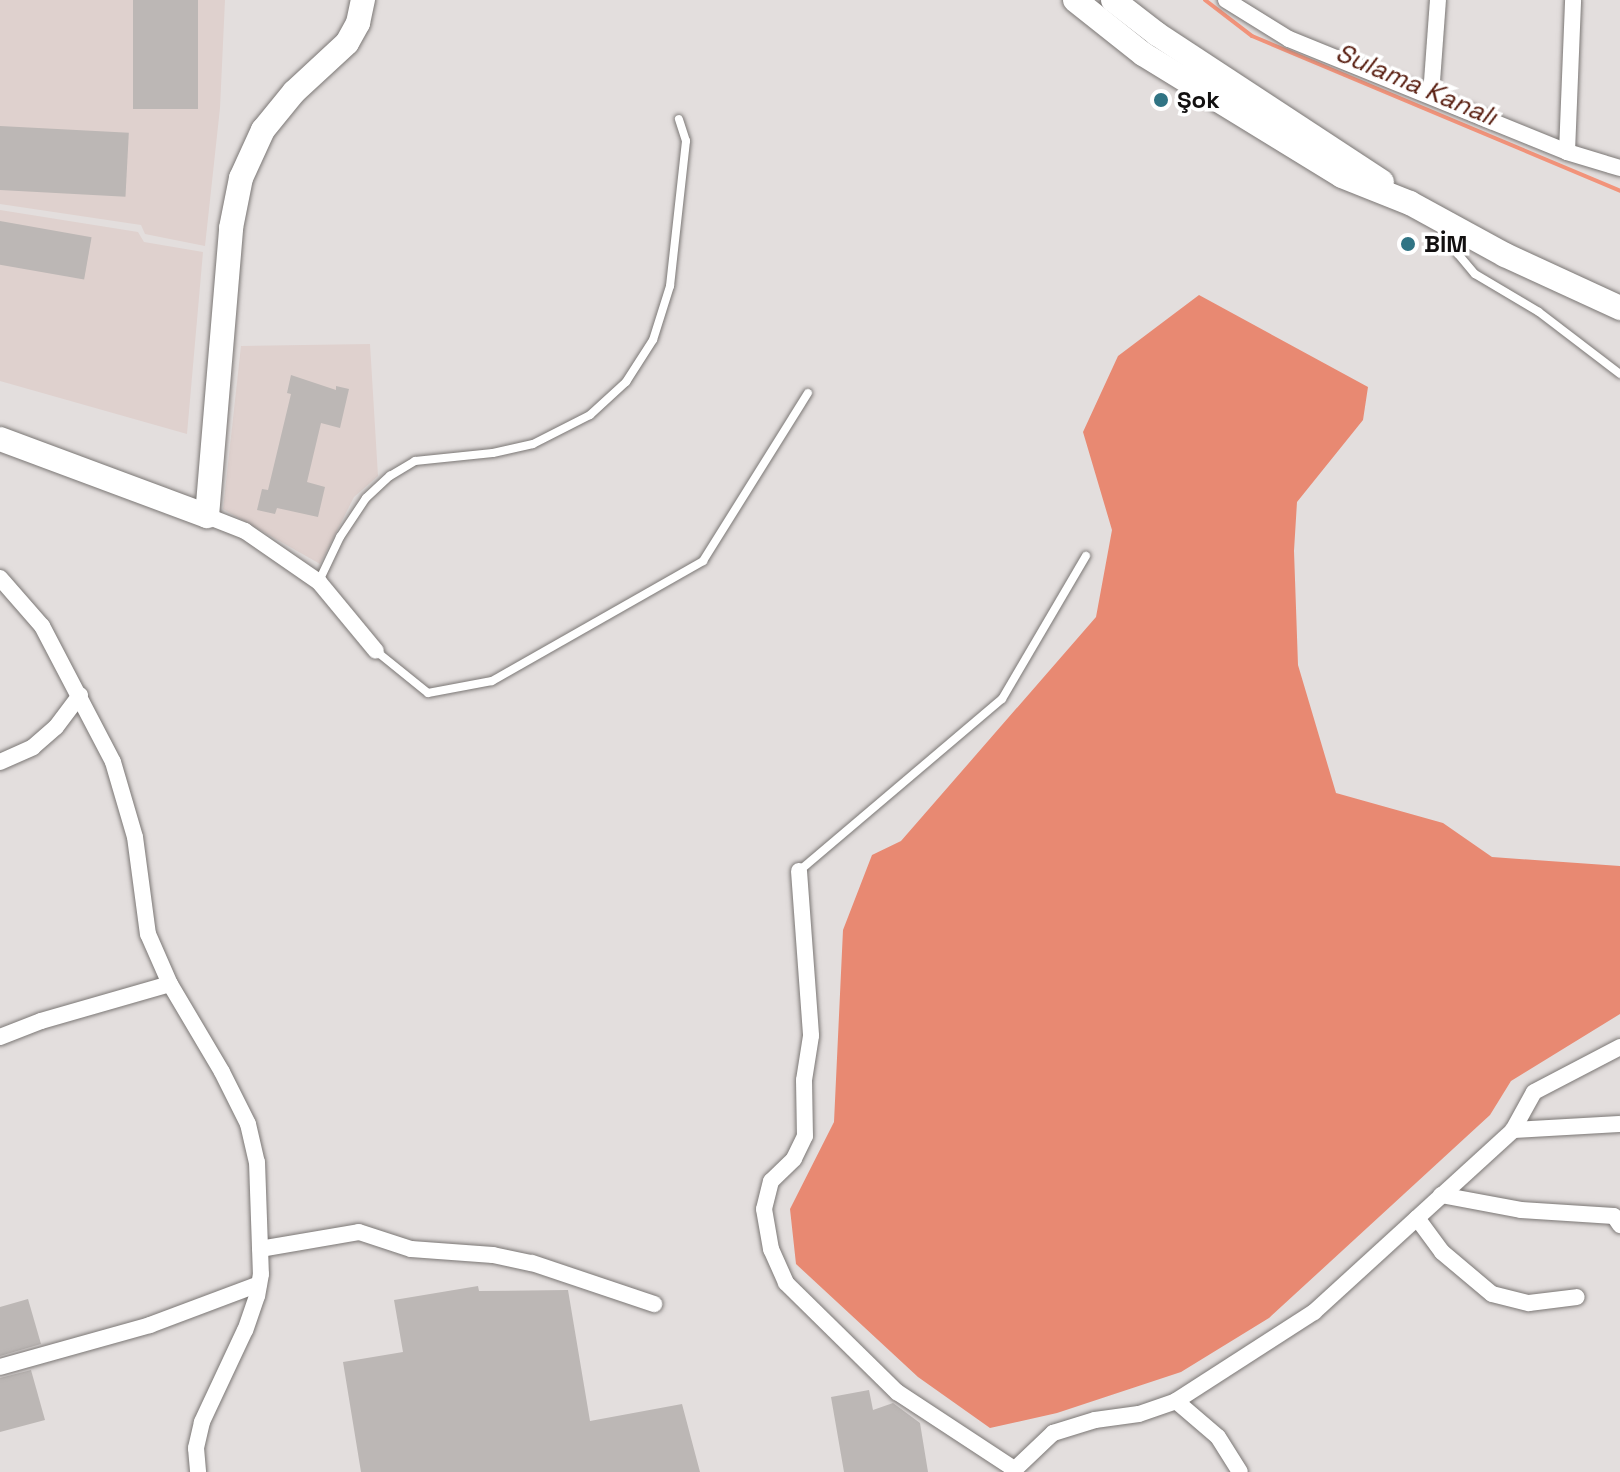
<!DOCTYPE html>
<html>
<head>
<meta charset="utf-8">
<style>
  body { margin:0 }
  #map { position:relative; width:1620px; height:1472px; overflow:hidden; background:#e3dedd; font-family:"Space Grotesk",sans-serif }
  div>[style] { position:absolute }
  .built>* { inset:0; background:#dfd1ce }
  .forest>* { inset:0; background:#e88972 }
  .stream>* { height:4px; margin:-2px; padding:0 2px; transform-origin:2px; border-radius:2px; background:#f2937a }
  .building>* { inset:0; background:#bcb7b5; transform-origin:0 0 }
  .roads { filter:drop-shadow(0 0 2px #7b7775) drop-shadow(0 0 2px #7b7775) }
  .lane>* { height:8px; margin:-4px; padding:0 4px; transform-origin:4px; border-radius:4px; background:#fff }
  .street>* { height:16px; margin:-8px; padding:0 8px; transform-origin:8px; border-radius:8px; background:#fff }
  .secondary>* { height:24px; margin:-12px; padding:0 12px; transform-origin:12px; border-radius:12px; background:#fff }
  .dots>* { width:22px; height:22px; translate:-50% -50%; box-sizing:border-box; border:4px solid #fff; border-radius:50% }
  span { translate:-50% -50%; white-space:nowrap; text-align:center; line-height:1.15; -webkit-text-stroke:7px #fff; paint-order:stroke }
  .poi-label { font-size:24px; color:#121010; font-weight:700 }
  .left { translate:0 -50%; text-align:left }
  .water-label { font-size:26px; color:#581d0f; font-style:italic }
</style>
</head>
<body>
<div id="map">
  <div class="built">
    <div style="clip-path:polygon(0 0,225px 0,220px 108px,205px 246px,145px 234px,141px 225px,0 204px)"></div>
    <div style="clip-path:polygon(0 210px,138px 232px,144px 242px,203px 252px,187px 434px,0 381px)"></div>
    <div style="clip-path:polygon(370px 344px,378px 476px,354px 497px,320px 564px,223px 509px,241px 346px)"></div>
  </div>
  <div class="forest">
    <div style="clip-path:polygon(1199px 295px,1368px 387px,1363px 420px,1297px 502px,1294px 551px,1298px 665px,1336px 793px,1443px 823px,1492px 857px,1620px 866px,1620px 1014px,1511px 1081px,1490px 1115px,1269px 1318px,1181px 1372px,1057px 1413px,990px 1428px,918px 1377px,796px 1264px,790px 1209px,834px 1122px,843px 930px,872px 855px,901px 841px,1096px 617px,1112px 530px,1083px 432px,1118px 356px)"></div>
  </div>
  <div class="stream">
    <div style="left:1205px;top:0;width:59px;rotate:37.5deg"></div>
    <div style="left:1252px;top:36px;width:399px;rotate:22.8deg"></div>
  </div>
  <div class="building">
    <div style="left:133px;top:0;width:65px;height:109px"></div>
    <div style="left:0;top:126px;width:129px;height:64px;rotate:3deg"></div>
    <div style="left:0;top:221px;width:93px;height:43px;rotate:10deg"></div>
    <div style="clip-path:polygon(291px 375px,336px 390px,336px 386px,349px 389px,340px 428px,321px 423px,307px 482px,325px 487px,318px 517px,277px 508px,275px 514px,257px 510px,262px 489px,268px 490px,291px 394px,287px 393px)"></div>
    <div style="clip-path:polygon(478px 1286px,479px 1291px,568px 1290px,590px 1421px,682px 1404px,700px 1472px,361px 1472px,343px 1362px,403px 1352px,394px 1300px)"></div>
    <div style="clip-path:polygon(28px 1299px,41px 1344px,0 1356px,0 1307px)"></div>
    <div style="clip-path:polygon(31px 1370px,45px 1420px,0 1432px,0 1378px)"></div>
    <div style="clip-path:polygon(869px 1390px,873px 1410px,893px 1403px,920px 1423px,928px 1472px,844px 1472px,831px 1397px)"></div>
  </div>
  <div class="roads">
    <div class="lane">
      <div style="left:1458px;top:234px;width:20px;rotate:90deg"></div>
      <div style="left:1458px;top:254px;width:26px;rotate:50deg"></div>
      <div style="left:1475px;top:274px;width:74px;rotate:30.7deg"></div>
      <div style="left:1539px;top:312px;width:102px;rotate:37.4deg"></div>
      <div style="left:319px;top:581px;width:49px;rotate:-64.5deg"></div>
      <div style="left:340px;top:537px;width:47px;rotate:-56.3deg"></div>
      <div style="left:366px;top:498px;width:33px;rotate:-43deg"></div>
      <div style="left:390px;top:476px;width:29px;rotate:-31deg"></div>
      <div style="left:415px;top:461px;width:78px;rotate:-5.9deg"></div>
      <div style="left:493px;top:453px;width:41px;rotate:-12.7deg"></div>
      <div style="left:533px;top:444px;width:64px;rotate:-27deg"></div>
      <div style="left:590px;top:415px;width:49px;rotate:-42.5deg"></div>
      <div style="left:626px;top:382px;width:50px;rotate:-57.3deg"></div>
      <div style="left:653px;top:340px;width:57px;rotate:-72.5deg"></div>
      <div style="left:670px;top:286px;width:146px;rotate:-83.7deg"></div>
      <div style="left:686px;top:141px;width:23px;rotate:-108deg"></div>
      <div style="left:376px;top:651px;width:67px;rotate:38.9deg"></div>
      <div style="left:428px;top:693px;width:65px;rotate:-10.6deg"></div>
      <div style="left:492px;top:681px;width:243px;rotate:-29.6deg"></div>
      <div style="left:703px;top:561px;width:198px;rotate:-58deg"></div>
      <div style="left:799px;top:871px;width:266px;rotate:-40.3deg"></div>
      <div style="left:1002px;top:699px;width:166px;rotate:-59.6deg"></div>
    </div>
    <div class="street">
      <div style="left:1226px;top:0;width:74px;rotate:31.8deg"></div>
      <div style="left:1289px;top:39px;width:300px;rotate:22.1deg"></div>
      <div style="left:1567px;top:152px;width:55px;rotate:16.8deg"></div>
      <div style="left:1431px;top:95px;width:95px;rotate:-85.8deg"></div>
      <div style="left:1567px;top:152px;width:152px;rotate:-87.7deg"></div>
      <div style="left:207px;top:516px;width:41px;rotate:21.5deg"></div>
      <div style="left:245px;top:531px;width:90px;rotate:34.6deg"></div>
      <div style="left:319px;top:582px;width:89px;rotate:50.4deg"></div>
      <div style="left:0;top:578px;width:64px;rotate:48.8deg"></div>
      <div style="left:42px;top:626px;width:153px;rotate:62.4deg"></div>
      <div style="left:113px;top:762px;width:78px;rotate:73.7deg"></div>
      <div style="left:135px;top:837px;width:98px;rotate:82.4deg"></div>
      <div style="left:148px;top:934px;width:55px;rotate:66.3deg"></div>
      <div style="left:170px;top:984px;width:102px;rotate:59.4deg"></div>
      <div style="left:222px;top:1072px;width:58px;rotate:63.4deg"></div>
      <div style="left:248px;top:1124px;width:39px;rotate:77deg"></div>
      <div style="left:257px;top:1162px;width:112px;rotate:88deg"></div>
      <div style="left:261px;top:1274px;width:22px;rotate:100deg"></div>
      <div style="left:257px;top:1296px;width:36px;rotate:109deg"></div>
      <div style="left:245px;top:1330px;width:102px;rotate:115.1deg"></div>
      <div style="left:202px;top:1422px;width:27px;rotate:103deg"></div>
      <div style="left:196px;top:1448px;width:24px;rotate:85deg"></div>
      <div style="left:0;top:762px;width:36px;rotate:-24deg"></div>
      <div style="left:33px;top:747px;width:30px;rotate:-41deg"></div>
      <div style="left:56px;top:727px;width:40px;rotate:-53deg"></div>
      <div style="left:799px;top:871px;width:165px;rotate:85.8deg"></div>
      <div style="left:811px;top:1036px;width:45px;rotate:99deg"></div>
      <div style="left:804px;top:1080px;width:56px;rotate:89deg"></div>
      <div style="left:805px;top:1136px;width:25px;rotate:116deg"></div>
      <div style="left:794px;top:1159px;width:32px;rotate:136deg"></div>
      <div style="left:771px;top:1181px;width:29px;rotate:104deg"></div>
      <div style="left:764px;top:1209px;width:41px;rotate:80.1deg"></div>
      <div style="left:771px;top:1249px;width:37px;rotate:66deg"></div>
      <div style="left:786px;top:1283px;width:156px;rotate:44.5deg"></div>
      <div style="left:897px;top:1392px;width:140px;rotate:33.3deg"></div>
      <div style="left:0;top:1037px;width:44px;rotate:-21.3deg"></div>
      <div style="left:41px;top:1021px;width:134px;rotate:-16deg"></div>
      <div style="left:1513px;top:1130px;width:107px;rotate:-3.2deg"></div>
      <div style="left:1441px;top:1195px;width:81px;rotate:10.6deg"></div>
      <div style="left:1521px;top:1210px;width:93px;rotate:3.7deg"></div>
      <div style="left:1614px;top:1216px;width:11px;rotate:56deg"></div>
      <div style="left:1417px;top:1218px;width:42px;rotate:53.7deg"></div>
      <div style="left:1442px;top:1252px;width:65px;rotate:40deg"></div>
      <div style="left:1492px;top:1294px;width:38px;rotate:14deg"></div>
      <div style="left:1529px;top:1303px;width:48px;rotate:-7.1deg"></div>
      <div style="left:260px;top:1249px;width:100px;rotate:-9.7deg"></div>
      <div style="left:359px;top:1232px;width:55px;rotate:18.1deg"></div>
      <div style="left:411px;top:1249px;width:82px;rotate:4.2deg"></div>
      <div style="left:493px;top:1255px;width:40px;rotate:12deg"></div>
      <div style="left:532px;top:1263px;width:129px;rotate:18.6deg"></div>
      <div style="left:0;top:1367px;width:156px;rotate:-15.6deg"></div>
      <div style="left:150px;top:1325px;width:116px;rotate:-20.6deg"></div>
      <div style="left:1176px;top:1401px;width:55px;rotate:40.6deg"></div>
      <div style="left:1218px;top:1437px;width:41px;rotate:57.8deg"></div>
      <div style="left:1012px;top:1472px;width:57px;rotate:-43.6deg"></div>
      <div style="left:1053px;top:1433px;width:44px;rotate:-17.2deg"></div>
      <div style="left:1095px;top:1420px;width:44px;rotate:-7.8deg"></div>
      <div style="left:1139px;top:1414px;width:39px;rotate:-19deg"></div>
      <div style="left:1176px;top:1401px;width:164px;rotate:-32.8deg"></div>
      <div style="left:1314px;top:1312px;width:270px;rotate:-42.4deg"></div>
      <div style="left:1513px;top:1130px;width:43px;rotate:-61.1deg"></div>
      <div style="left:1534px;top:1092px;width:97px;rotate:-27.6deg"></div>
    </div>
    <div class="secondary">
      <div style="left:1075px;top:0;width:87px;rotate:38.5deg"></div>
      <div style="left:1143px;top:54px;width:233px;rotate:31.5deg"></div>
      <div style="left:1342px;top:176px;width:73px;rotate:21.7deg"></div>
      <div style="left:1410px;top:203px;width:108px;rotate:28.7deg"></div>
      <div style="left:1505px;top:255px;width:127px;rotate:24.7deg"></div>
      <div style="left:1113px;top:0;width:56px;rotate:37.7deg"></div>
      <div style="left:1157px;top:34px;width:269px;rotate:33.3deg"></div>
      <div style="left:0;top:439px;width:221px;rotate:20.4deg"></div>
      <div style="left:207px;top:516px;width:289px;rotate:-85.2deg"></div>
      <div style="left:231px;top:228px;width:51px;rotate:-78.7deg"></div>
      <div style="left:241px;top:178px;width:53px;rotate:-65.4deg"></div>
      <div style="left:263px;top:130px;width:49px;rotate:-50.8deg"></div>
      <div style="left:294px;top:92px;width:72px;rotate:-42.8deg"></div>
      <div style="left:347px;top:43px;width:23px;rotate:-61deg"></div>
      <div style="left:358px;top:23px;width:24px;rotate:-78deg"></div>
    </div>
  </div>
  <div class="dots">
    <div style="left:1161px;top:100px;background:#307484"></div>
    <div style="left:1408px;top:244px;background:#307484"></div>
  </div>
  <div class="poi-label">
    <span class="left" style="left:1177px;top:100px">Şok</span>
    <span class="left" style="left:1424px;top:244px">BİM</span>
  </div>
  <div class="water-label">
    <span style="left:1416px;top:85px;rotate:23deg">Sulama Kanalı</span>
  </div>
</div>
</body>
</html>
